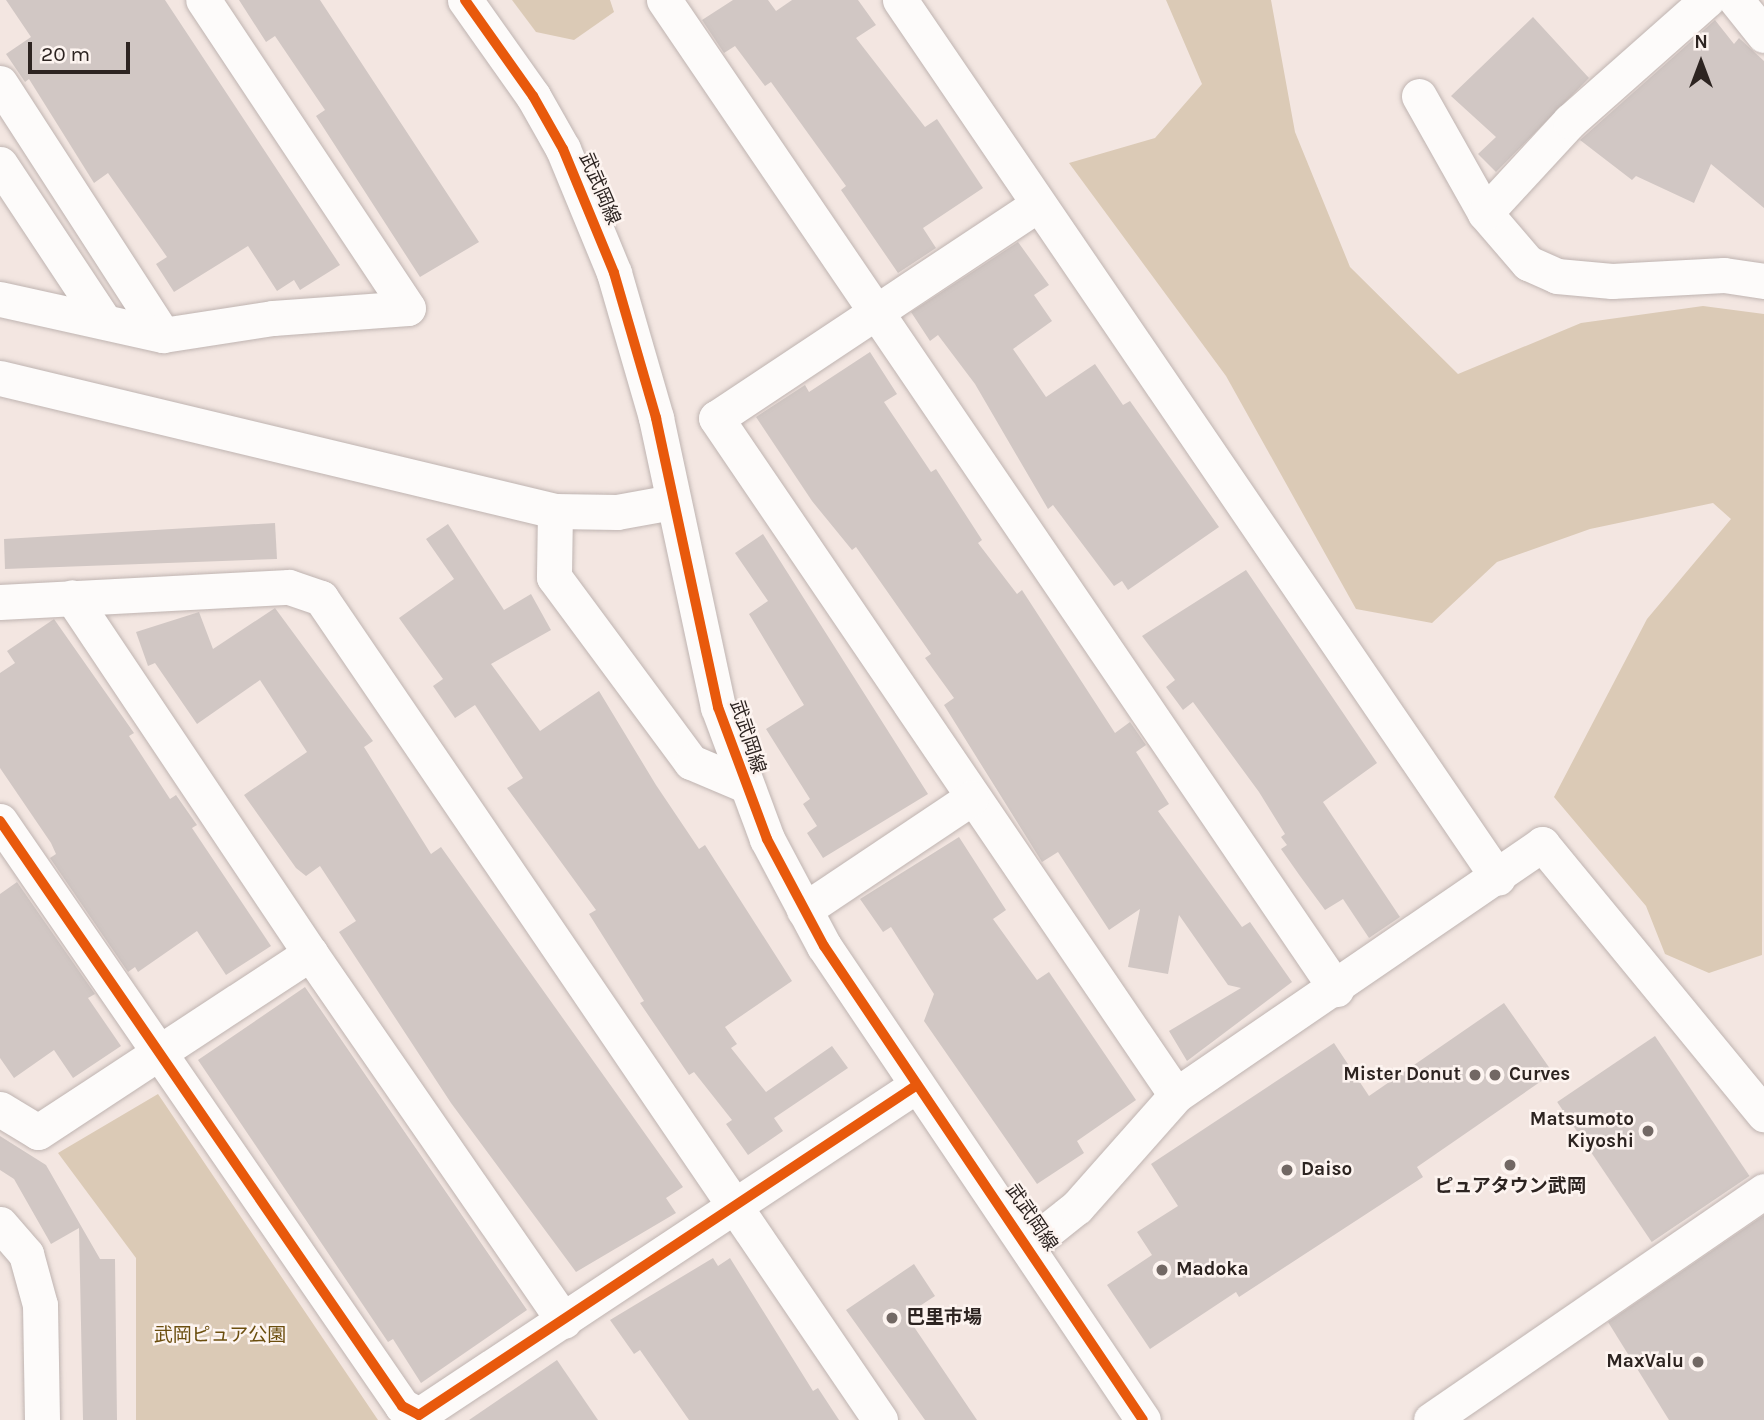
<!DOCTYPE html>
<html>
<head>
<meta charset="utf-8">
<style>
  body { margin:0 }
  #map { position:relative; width:1764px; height:1420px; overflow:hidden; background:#f3e6e1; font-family:Karla,"Noto Sans JP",sans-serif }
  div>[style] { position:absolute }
  .green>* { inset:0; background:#dbcab6 }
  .building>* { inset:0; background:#d1c7c4; transform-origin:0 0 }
  .roads { filter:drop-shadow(0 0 2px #bfb4b1) drop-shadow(0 0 2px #bfb4b1) }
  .minor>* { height:35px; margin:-17.5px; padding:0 17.5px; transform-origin:17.5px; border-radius:17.5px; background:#fdfbfa }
  .cycleway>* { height:10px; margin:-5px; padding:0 5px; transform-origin:5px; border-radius:5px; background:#e8590c }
  .dots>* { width:19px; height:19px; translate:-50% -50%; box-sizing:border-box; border:4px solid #fdf4f0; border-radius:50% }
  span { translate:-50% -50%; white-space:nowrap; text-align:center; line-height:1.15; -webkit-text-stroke:5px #fdf4f0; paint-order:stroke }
  .street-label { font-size:19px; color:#2d2421 }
  .poi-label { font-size:19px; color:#2d2421; font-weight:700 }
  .right { translate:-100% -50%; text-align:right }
  .left { translate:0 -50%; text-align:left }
  .park-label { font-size:19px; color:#6b4e0e }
  .north { position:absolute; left:1666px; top:28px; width:70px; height:70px; -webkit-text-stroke:5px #fdf4f0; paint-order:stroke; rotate:0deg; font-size:19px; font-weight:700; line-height:28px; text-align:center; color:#2d2421 }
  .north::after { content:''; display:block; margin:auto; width:24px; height:32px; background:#2d2421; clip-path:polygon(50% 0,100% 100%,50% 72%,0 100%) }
  .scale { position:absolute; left:28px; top:42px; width:102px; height:32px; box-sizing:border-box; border:4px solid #2d2421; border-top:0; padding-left:9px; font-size:21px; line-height:24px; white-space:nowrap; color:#2d2421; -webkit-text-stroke:5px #fdf4f0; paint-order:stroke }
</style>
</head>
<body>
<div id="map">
  <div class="green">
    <div style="clip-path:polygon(512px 0,610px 0,614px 12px,574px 40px,536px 32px)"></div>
    <div style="clip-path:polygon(1166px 0,1271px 0,1295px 132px,1350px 267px,1458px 374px,1581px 323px,1703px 306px,1764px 314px,1762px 955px,1709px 973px,1665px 954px,1646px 906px,1554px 797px,1647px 619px,1731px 519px,1713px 503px,1590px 529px,1497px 562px,1432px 623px,1356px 609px,1226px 376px,1069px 163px,1155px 138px,1202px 84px)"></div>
    <div style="clip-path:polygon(158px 1094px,378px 1420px,136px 1420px,136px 1258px,58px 1153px)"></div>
  </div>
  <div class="building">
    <div style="clip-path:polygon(6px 0,165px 0,340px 265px,300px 290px,294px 280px,277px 291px,248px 246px,174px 292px,156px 264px,167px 257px,108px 173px,94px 183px,29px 79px,25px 82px,6px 54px,31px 37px)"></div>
    <div style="clip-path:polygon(239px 0,320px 0,479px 242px,420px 277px,316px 116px,325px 110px,275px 36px,266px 42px)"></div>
    <div style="clip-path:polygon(733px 0,768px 0,776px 11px,792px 0,858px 0,876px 25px,856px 38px,925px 127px,937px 119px,983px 188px,923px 228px,936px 248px,898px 273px,841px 190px,846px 186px,771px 82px,765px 86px,735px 46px,724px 53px,702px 20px)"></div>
    <div style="clip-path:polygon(1533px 17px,1589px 78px,1496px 172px,1478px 154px,1496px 137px,1451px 96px)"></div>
    <div style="clip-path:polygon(1715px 20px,1734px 44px,1739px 38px,1764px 61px,1764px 208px,1711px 164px,1694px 203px,1636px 176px,1632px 180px,1580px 140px)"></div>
    <div style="clip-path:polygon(1018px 242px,1049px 285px,1034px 295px,1052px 321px,1013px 349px,1046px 397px,1095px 364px,1123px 405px,1130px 401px,1219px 527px,1128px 590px,1122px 581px,1114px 586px,1053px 505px,1048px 509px,975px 384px,938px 335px,930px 341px,911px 312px)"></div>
    <div style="clip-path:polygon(870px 352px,897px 394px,884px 402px,931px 472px,936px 469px,982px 540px,978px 543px,1017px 594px,1022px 590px,1115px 733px,1130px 722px,1146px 745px,1136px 752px,1169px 804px,1158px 811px,1242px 927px,1250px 922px,1292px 982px,1187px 1061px,1169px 1031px,1241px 988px,1228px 985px,1179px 915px,1168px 974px,1128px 967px,1140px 909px,1109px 930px,1058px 852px,1042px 862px,944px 705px,954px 698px,925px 658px,931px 654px,856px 547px,852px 550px,812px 501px,756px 417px,805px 385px,809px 392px)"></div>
    <div style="clip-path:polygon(275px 523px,277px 559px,5px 569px,4px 539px)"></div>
    <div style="clip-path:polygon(448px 524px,504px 610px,531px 594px,551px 630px,491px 664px,540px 731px,599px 691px,656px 785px,699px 849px,705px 845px,792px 981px,725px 1027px,737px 1044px,731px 1048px,766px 1092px,832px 1046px,848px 1068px,774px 1118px,783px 1131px,748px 1155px,726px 1124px,732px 1120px,694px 1072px,689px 1075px,640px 1003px,644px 1001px,589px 914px,596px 910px,507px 788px,523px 778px,475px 705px,455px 718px,433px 686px,443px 679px,399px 618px,454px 579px,426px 539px)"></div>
    <div style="clip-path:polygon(763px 534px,928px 794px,823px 858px,807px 833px,817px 826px,803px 804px,810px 799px,766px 729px,804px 705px,749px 614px,768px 601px,735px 553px)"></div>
    <div style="clip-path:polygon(1246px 570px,1377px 763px,1323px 802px,1400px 917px,1369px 938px,1343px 899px,1325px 910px,1300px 876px,1281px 849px,1287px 845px,1281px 837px,1285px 834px,1259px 792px,1193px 702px,1183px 710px,1166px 687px,1175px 680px,1142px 636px)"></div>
    <div style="clip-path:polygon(275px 608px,373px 741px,364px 747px,431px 854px,441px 847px,683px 1187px,666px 1198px,676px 1213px,576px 1272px,451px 1103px,339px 932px,356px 921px,320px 866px,306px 876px,296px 868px,244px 795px,307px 752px,260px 680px,197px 724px,155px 663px,148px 666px,136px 632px,199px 612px,213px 649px)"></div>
    <div style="clip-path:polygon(54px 619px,134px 733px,129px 736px,170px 799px,176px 795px,197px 825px,192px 828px,271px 946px,226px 975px,197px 931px,138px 972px,135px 967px,128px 972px,50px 858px,56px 854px,51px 843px,0 768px,0 673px,15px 663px,7px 651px)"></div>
    <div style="clip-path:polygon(959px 837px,1006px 910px,993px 919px,1037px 980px,1049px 972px,1136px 1100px,1077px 1141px,1084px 1153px,1037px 1184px,924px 1021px,934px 994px,891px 927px,883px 932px,860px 899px)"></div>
    <div style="clip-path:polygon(17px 882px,95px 994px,88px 998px,121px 1046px,73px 1078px,54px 1050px,14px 1078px,0 1058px,0 894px)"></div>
    <div style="clip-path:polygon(305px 987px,527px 1310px,421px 1383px,393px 1339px,388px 1342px,198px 1060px)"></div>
    <div style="clip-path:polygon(1504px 1003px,1553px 1073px,1417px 1167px,1423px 1177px,1239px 1297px,1236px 1292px,1150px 1349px,1107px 1285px,1152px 1255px,1137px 1232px,1178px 1206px,1151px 1164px,1334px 1043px,1369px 1096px)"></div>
    <div style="left:1655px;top:1036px;width:169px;height:118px;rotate:56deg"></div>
    <div style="clip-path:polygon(0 1136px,46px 1165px,100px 1259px,115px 1259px,117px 1420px,83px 1420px,79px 1228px,51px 1244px,14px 1179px,0 1170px)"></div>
    <div style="clip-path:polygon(1764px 1215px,1764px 1420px,1669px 1420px,1608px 1322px)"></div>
    <div style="clip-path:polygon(713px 1258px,718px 1266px,730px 1258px,813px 1391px,818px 1388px,839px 1420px,689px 1420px,640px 1350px,634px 1354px,610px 1320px)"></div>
    <div style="clip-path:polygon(914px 1264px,935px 1296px,906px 1315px,977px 1420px,925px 1420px,846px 1310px)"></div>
    <div style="clip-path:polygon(557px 1360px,598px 1420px,469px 1420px)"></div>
  </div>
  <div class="roads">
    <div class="minor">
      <div style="left:465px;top:0;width:118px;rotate:54.7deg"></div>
      <div style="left:533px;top:96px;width:61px;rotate:60.5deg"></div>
      <div style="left:563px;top:149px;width:134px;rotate:67.6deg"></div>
      <div style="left:614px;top:273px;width:151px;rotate:73.8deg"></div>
      <div style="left:656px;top:418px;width:296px;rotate:77.9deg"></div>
      <div style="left:718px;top:707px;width:141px;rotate:69.6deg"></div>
      <div style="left:767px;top:839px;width:121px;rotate:62deg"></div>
      <div style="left:824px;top:946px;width:571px;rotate:56.06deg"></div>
      <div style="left:664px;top:0;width:1196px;rotate:55.8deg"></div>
      <div style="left:900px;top:0;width:1062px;rotate:55.74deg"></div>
      <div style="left:1736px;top:0;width:45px;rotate:51.3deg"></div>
      <div style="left:0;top:83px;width:300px;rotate:57.1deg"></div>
      <div style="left:1419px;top:96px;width:134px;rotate:60.6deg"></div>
      <div style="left:1485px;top:213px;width:66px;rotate:49.3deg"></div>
      <div style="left:1528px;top:263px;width:32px;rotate:24deg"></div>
      <div style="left:1557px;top:276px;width:55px;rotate:5.2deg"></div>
      <div style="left:1612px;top:281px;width:112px;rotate:-3.1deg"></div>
      <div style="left:1724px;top:275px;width:40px;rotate:8.5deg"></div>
      <div style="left:0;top:164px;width:188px;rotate:56.5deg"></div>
      <div style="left:1037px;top:205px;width:385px;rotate:146.4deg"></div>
      <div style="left:716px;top:418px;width:818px;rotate:55.81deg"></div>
      <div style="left:1485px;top:213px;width:125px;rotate:-47.3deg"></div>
      <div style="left:1570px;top:121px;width:183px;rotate:-41.5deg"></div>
      <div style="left:0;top:299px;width:167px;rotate:12.5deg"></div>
      <div style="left:163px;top:335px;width:111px;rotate:-8.8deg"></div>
      <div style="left:273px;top:318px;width:135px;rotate:-4.2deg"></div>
      <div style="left:408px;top:308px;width:370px;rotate:-123.6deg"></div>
      <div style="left:0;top:378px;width:571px;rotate:13.48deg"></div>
      <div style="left:555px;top:511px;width:62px;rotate:0.9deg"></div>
      <div style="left:617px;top:512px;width:56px;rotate:-10.3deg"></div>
      <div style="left:555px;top:511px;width:66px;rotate:90.9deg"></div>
      <div style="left:554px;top:577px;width:230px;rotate:53.5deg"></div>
      <div style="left:691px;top:762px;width:56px;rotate:22.9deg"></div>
      <div style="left:0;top:602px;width:289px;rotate:-3deg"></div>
      <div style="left:289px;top:587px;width:34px;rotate:19deg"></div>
      <div style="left:321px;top:598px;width:994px;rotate:55.78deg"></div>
      <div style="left:0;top:821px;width:710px;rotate:55.5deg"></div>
      <div style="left:402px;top:1406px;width:19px;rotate:28deg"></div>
      <div style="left:419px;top:1415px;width:597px;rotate:-33.53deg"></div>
      <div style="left:804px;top:910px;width:201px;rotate:-33.8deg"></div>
      <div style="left:310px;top:953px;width:447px;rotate:55.4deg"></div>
      <div style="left:0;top:1109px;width:44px;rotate:31.2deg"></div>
      <div style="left:38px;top:1132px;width:326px;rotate:-33.3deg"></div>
      <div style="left:310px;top:953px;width:428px;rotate:-123.8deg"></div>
      <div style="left:0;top:1224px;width:40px;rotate:49deg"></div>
      <div style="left:26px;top:1254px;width:53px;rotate:74.6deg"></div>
      <div style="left:40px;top:1305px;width:115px;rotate:89deg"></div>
      <div style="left:1029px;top:1245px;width:61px;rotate:-38.4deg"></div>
      <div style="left:1077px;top:1207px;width:149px;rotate:-48.5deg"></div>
      <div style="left:1176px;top:1095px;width:444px;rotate:-34.4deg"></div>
      <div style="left:1542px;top:844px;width:350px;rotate:50.6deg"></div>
      <div style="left:1431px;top:1420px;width:404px;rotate:-34.5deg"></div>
    </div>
  </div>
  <div class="cycleway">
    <div style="left:465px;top:0;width:118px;rotate:54.7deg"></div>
    <div style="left:533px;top:96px;width:61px;rotate:60.5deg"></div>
    <div style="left:563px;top:149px;width:134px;rotate:67.6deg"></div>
    <div style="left:614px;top:273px;width:151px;rotate:73.8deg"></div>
    <div style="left:656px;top:418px;width:296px;rotate:77.9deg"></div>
    <div style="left:718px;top:707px;width:141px;rotate:69.6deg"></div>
    <div style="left:767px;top:839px;width:121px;rotate:62deg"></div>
    <div style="left:824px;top:946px;width:571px;rotate:56.06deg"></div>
    <div style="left:0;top:821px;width:710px;rotate:55.5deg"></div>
    <div style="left:402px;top:1406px;width:19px;rotate:28deg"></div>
    <div style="left:419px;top:1415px;width:597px;rotate:-33.53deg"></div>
  </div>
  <div class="dots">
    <div style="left:1475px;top:1075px;background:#726864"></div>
    <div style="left:1495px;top:1075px;background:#726864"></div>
    <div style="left:1648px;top:1131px;background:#726864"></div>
    <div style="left:1510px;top:1165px;background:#726864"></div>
    <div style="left:1287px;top:1170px;background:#726864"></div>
    <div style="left:1162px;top:1270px;background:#726864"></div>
    <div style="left:892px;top:1318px;background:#726864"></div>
    <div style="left:1698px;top:1362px;background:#726864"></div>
  </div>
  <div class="street-label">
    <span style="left:599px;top:189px;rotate:67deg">武武岡線</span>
    <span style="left:747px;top:737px;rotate:72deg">武武岡線</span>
    <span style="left:1031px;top:1218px;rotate:56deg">武武岡線</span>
  </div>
  <div class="poi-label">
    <span class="right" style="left:1461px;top:1075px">Mister Donut</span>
    <span class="left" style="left:1509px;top:1075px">Curves</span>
    <span class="right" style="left:1634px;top:1131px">Matsumoto<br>Kiyoshi</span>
    <span class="left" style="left:1301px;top:1170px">Daiso</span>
    <span style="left:1510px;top:1187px">ピュアタウン武岡</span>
    <span class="left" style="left:1176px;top:1270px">Madoka</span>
    <span class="left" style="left:906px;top:1318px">巴里市場</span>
    <span class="right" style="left:1684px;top:1362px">MaxValu</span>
  </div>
  <div class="park-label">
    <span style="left:220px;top:1336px">武岡ピュア公園</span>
  </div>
  <div class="north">N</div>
  <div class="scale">20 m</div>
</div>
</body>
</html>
